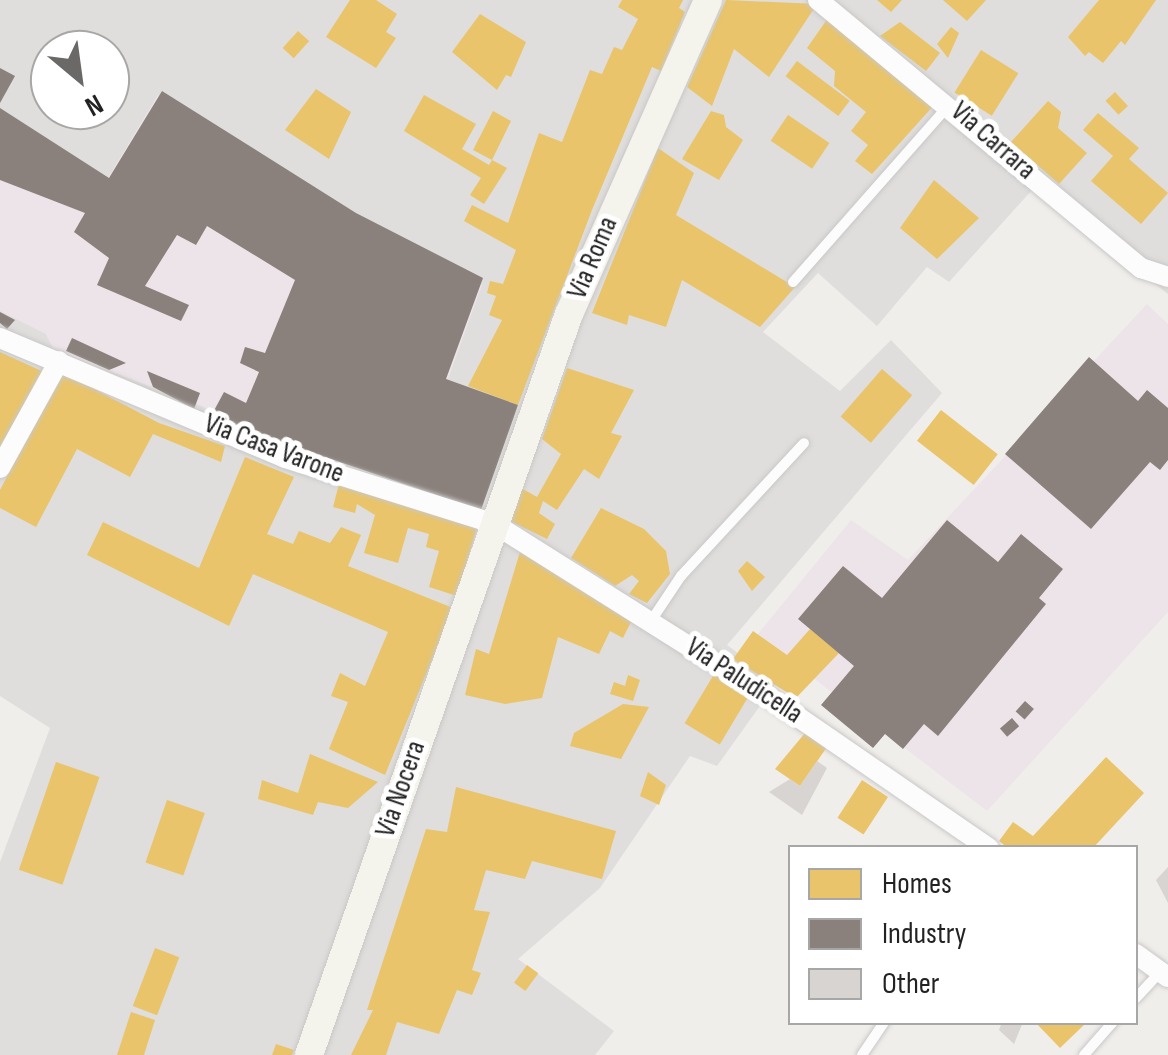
<!DOCTYPE html>
<html>
<head>
<meta charset="utf-8">
<style>
  body { margin:0 }
  #map { position:relative; width:1168px; height:1055px; overflow:hidden; background:#f0eeeb; font-family:"Sofia Sans Condensed",sans-serif }
  div>[style] { position:absolute }
  .residential>* { inset:0; background:#dfdedc }
  .industrial>* { inset:0; background:#ede4e9 }
  .homes>* { inset:0; background:#e9c46a; transform-origin:0 0 }
  .industry>* { inset:0; background:#8a817c; transform-origin:0 0 }
  .building>* { inset:0; background:#d7d4d2 }
  .roads { filter:drop-shadow(0 0 2px #c9c8c7) drop-shadow(0 0 2px #c9c8c7) }
  .lane>* { height:10px; margin:-5px; padding:0 5px; transform-origin:5px; border-radius:5px; background:#fdfcfc }
  .street>* { height:20px; margin:-10px; padding:0 10px; transform-origin:10px; border-radius:10px; background:#fdfcfc }
  .secondary>* { height:28px; margin:-14px; padding:0 14px; transform-origin:14px; border-radius:14px; background:#f4f4ed }
  span { translate:-50% -50%; white-space:nowrap; text-align:center; line-height:1.15; -webkit-text-stroke:10px #fff; paint-order:stroke }
  .street-label { font-size:28px; color:#222 }
  .legend { position:absolute; left:788px; top:845px; width:350px; height:180px; box-sizing:border-box; background:#fff; border:2px solid #a7a7a7; margin:0; padding:12px 18px; list-style:none; font-size:30px; color:#222 }
  .legend li { display:flex; align-items:center; gap:20px; height:50px }
  .legend b { width:50px; border:2px solid #a7a7a7 }
  .north { position:absolute; left:30px; top:30px; width:100px; height:100px; box-sizing:border-box; background:#fff; border:2px solid #a7a7a7; border-radius:50%; rotate:151deg; font-size:28px; font-weight:700; line-height:40px; text-align:center; color:#222 }
  .north::after { content:''; display:block; margin:auto; width:35px; height:45px; background:#6a6968; clip-path:polygon(50% 0,100% 100%,50% 72%,0 100%) }
</style>
</head>
<body>
<div id="map">
  <div class="residential">
    <div style="clip-path:polygon(evenodd,0 0,1168px 0,1168px 294px,1032px 190px,949px 282px,927px 267px,877px 326px,818px 273px,763px 332px,840px 391px,891px 340px,942px 393px,727px 645px,777px 682px,717px 766px,690px 756px,600px 888px,518px 959px,614px 1031px,595px 1055px,0 1055px,0 862px,50px 728px,0 696px,0 0,50px 50px,110px 50px,110px 110px,50px 110px,50px 50px)"></div>
  </div>
  <div class="industrial">
    <div style="clip-path:polygon(158px 95px,351px 217px,482px 285px,448px 379px,408px 367px,359px 467px,53px 349px,46px 334px,0 311px,0 121px,105px 183px)"></div>
    <div style="clip-path:polygon(1147px 304px,1168px 324px,1168px 612px,987px 811px,757px 635px,851px 520px,908px 560px)"></div>
  </div>
  <div class="homes">
    <div style="clip-path:polygon(350px 0,376px 0,397px 14px,386px 32px,396px 38px,376px 68px,326px 37px)"></div>
    <div style="clip-path:polygon(622px 0,683px 0,679px 8px,685px 12px,661px 71px,652px 67px,592px 210px,518px 405px,468px 386px,502px 320px,489px 315px,496px 296px,487px 293px,490px 281px,503px 284px,516px 250px,464px 221px,472px 205px,508px 223px,539px 133px,562px 142px,590px 70px,602px 74px,614px 47px,622px 50px,638px 19px,618px 7px)"></div>
    <div style="clip-path:polygon(726px 0,817px 4px,769px 77px,734px 49px,712px 106px,687px 87px)"></div>
    <div style="clip-path:polygon(877px 0,902px 0,891px 12px)"></div>
    <div style="clip-path:polygon(943px 0,986px 0,967px 21px)"></div>
    <div style="clip-path:polygon(1099px 0,1156px 0,1125px 45px,1121px 41px,1103px 63px,1089px 52px,1085px 56px,1068px 37px)"></div>
    <div style="clip-path:polygon(480px 14px,526px 42px,511px 77px,506px 75px,497px 90px,452px 52px)"></div>
    <div style="clip-path:polygon(828px 18px,935px 104px,872px 174px,855px 161px,868px 145px,851px 131px,866px 112px,834px 86px,835px 71px,807px 48px)"></div>
    <div style="clip-path:polygon(900px 22px,940px 53px,926px 71px,880px 36px)"></div>
    <div style="clip-path:polygon(951px 27px,959px 33px,948px 58px,937px 44px)"></div>
    <div style="left:298px;top:31px;width:15px;height:23px;rotate:42deg"></div>
    <div style="left:981px;top:50px;width:44px;height:50px;rotate:32deg"></div>
    <div style="left:797px;top:61px;width:66px;height:19px;rotate:37deg"></div>
    <div style="clip-path:polygon(316px 89px,351px 112px,329px 159px,285px 130px)"></div>
    <div style="left:1115px;top:92px;width:19px;height:13px;rotate:47deg"></div>
    <div style="clip-path:polygon(424px 95px,476px 124px,462px 149px,489px 165px,492px 160px,473px 150px,493px 111px,511px 121px,492px 160px,507px 168px,484px 204px,470px 195px,481px 178px,404px 131px)"></div>
    <div style="clip-path:polygon(1048px 101px,1061px 112px,1058px 128px,1087px 153px,1059px 184px,1011px 142px)"></div>
    <div style="clip-path:polygon(711px 111px,724px 115px,726px 127px,743px 140px,719px 180px,682px 159px)"></div>
    <div style="clip-path:polygon(1098px 113px,1139px 148px,1129px 159px,1168px 193px,1141px 224px,1091px 181px,1113px 156px,1083px 130px)"></div>
    <div style="left:788px;top:115px;width:50px;height:31px;rotate:34deg"></div>
    <div style="clip-path:polygon(658px 148px,694px 173px,676px 215px,795px 287px,760px 327px,682px 280px,666px 327px,629px 315px,627px 325px,592px 313px)"></div>
    <div style="clip-path:polygon(934px 180px,979px 218px,937px 259px,900px 228px)"></div>
    <div style="clip-path:polygon(0 352px,46px 373px,0 458px)"></div>
    <div style="clip-path:polygon(567px 368px,634px 390px,611px 433px,622px 436px,599px 479px,584px 469px,557px 510px,543px 501px,539px 513px,555px 524px,547px 539px,510px 521px,521px 488px,537px 497px,561px 454px,542px 439px)"></div>
    <div style="left:882px;top:369px;width:40px;height:63px;rotate:41deg"></div>
    <div style="clip-path:polygon(62px 372px,159px 423px,225px 446px,221px 462px,153px 434px,130px 477px,77px 449px,36px 527px,0 508px,0 490px)"></div>
    <div style="left:941px;top:410px;width:72px;height:39px;rotate:38deg"></div>
    <div style="clip-path:polygon(245px 457px,294px 477px,267px 534px,293px 544px,299px 531px,330px 543px,341px 527px,361px 535px,348px 566px,453px 608px,385px 775px,329px 749px,348px 702px,331px 696px,340px 673px,365px 686px,388px 632px,253px 574px,229px 626px,87px 555px,103px 522px,199px 568px)"></div>
    <div style="clip-path:polygon(339px 484px,478px 524px,457px 596px,429px 587px,439px 551px,426px 547px,429px 534px,408px 528px,398px 563px,364px 553px,375px 515px,357px 504px,355px 513px,333px 507px)"></div>
    <div style="clip-path:polygon(601px 508px,644px 529px,666px 551px,670px 574px,647px 603px,629px 594px,639px 581px,632px 575px,615px 586px,571px 558px)"></div>
    <div style="clip-path:polygon(520px 552px,632px 620px,623px 638px,610px 631px,599px 654px,558px 637px,542px 698px,505px 704px,465px 695px,476px 649px,489px 654px)"></div>
    <div style="clip-path:polygon(747px 561px,765px 577px,752px 591px,738px 571px)"></div>
    <div style="clip-path:polygon(810px 629px,839px 653px,796px 698px,733px 659px,753px 631px,787px 655px)"></div>
    <div style="left:716px;top:671px;width:41px;height:61px;rotate:31deg"></div>
    <div style="clip-path:polygon(628px 675px,640px 680px,633px 701px,610px 694px,614px 682px,625px 686px)"></div>
    <div style="clip-path:polygon(623px 704px,649px 707px,621px 759px,570px 746px,574px 733px)"></div>
    <div style="clip-path:polygon(805px 733px,827px 747px,800px 786px,775px 769px)"></div>
    <div style="clip-path:polygon(310px 754px,378px 782px,348px 808px,318px 802px,313px 815px,258px 799px,262px 780px,298px 793px)"></div>
    <div style="clip-path:polygon(1106px 757px,1144px 793px,1093px 848px,1008px 848px,999px 841px,1013px 822px,1033px 836px)"></div>
    <div style="left:56px;top:762px;width:46px;height:114px;rotate:19deg"></div>
    <div style="clip-path:polygon(648px 772px,666px 785px,659px 805px,640px 796px)"></div>
    <div style="left:862px;top:780px;width:31px;height:45px;rotate:33deg"></div>
    <div style="clip-path:polygon(456px 787px,616px 831px,602px 879px,532px 861px,525px 879px,486px 870px,474px 910px,490px 912px,472px 970px,481px 973px,472px 995px,457px 990px,439px 1034px,397px 1022px,386px 1055px,351px 1055px,373px 1010px,367px 1010px,426px 829px,447px 832px)"></div>
    <div style="left:167px;top:800px;width:40px;height:66px;rotate:19deg"></div>
    <div style="left:155px;top:948px;width:26px;height:62px;rotate:21deg"></div>
    <div style="left:527px;top:965px;width:14px;height:22px;rotate:36deg"></div>
    <div style="clip-path:polygon(131px 1012px,155px 1020px,144px 1055px,117px 1055px)"></div>
    <div style="clip-path:polygon(1035px 1022px,1087px 1022px,1060px 1048px)"></div>
    <div style="clip-path:polygon(276px 1044px,294px 1050px,292px 1055px,272px 1055px)"></div>
  </div>
  <div class="industry">
    <div style="clip-path:polygon(0 68px,15px 76px,0 103px)"></div>
    <div style="clip-path:polygon(162px 91px,356px 213px,483px 278px,446px 379px,518px 405px,481px 510px,210px 418px,224px 392px,246px 403px,259px 372px,240px 363px,245px 347px,265px 353px,295px 280px,207px 226px,196px 245px,177px 235px,145px 286px,189px 305px,181px 321px,97px 285px,109px 258px,74px 232px,85px 213px,0 180px,0 108px,109px 178px)"></div>
    <div style="clip-path:polygon(0 312px,15px 320px,7px 329px,0 323px)"></div>
    <div style="clip-path:polygon(72px 338px,126px 363px,109px 370px,66px 351px)"></div>
    <div style="clip-path:polygon(1089px 357px,1138px 401px,1147px 390px,1168px 408px,1168px 460px,1160px 470px,1150px 462px,1091px 529px,1005px 454px)"></div>
    <div style="clip-path:polygon(147px 371px,200px 393px,194px 409px,153px 387px)"></div>
    <div style="clip-path:polygon(947px 520px,998px 562px,1021px 534px,1063px 569px,1039px 598px,1046px 604px,938px 736px,924px 724px,903px 749px,885px 734px,873px 748px,821px 705px,854px 666px,798px 619px,843px 566px,882px 598px)"></div>
    <div style="left:1025px;top:701px;width:12px;height:14px;rotate:42deg"></div>
    <div style="left:1012px;top:718px;width:11px;height:16px;rotate:49deg"></div>
  </div>
  <div class="building">
    <div style="clip-path:polygon(817px 761px,827px 768px,802px 815px,769px 792px,790px 779px,800px 786px)"></div>
    <div style="clip-path:polygon(1168px 867px,1168px 903px,1156px 880px)"></div>
    <div style="clip-path:polygon(1002px 1022px,1023px 1022px,1014px 1044px,999px 1030px)"></div>
  </div>
  <div class="roads">
    <div class="lane">
      <div style="left:793px;top:282px;width:236px;rotate:-48.6deg"></div>
      <div style="left:651px;top:621px;width:54px;rotate:-56.3deg"></div>
      <div style="left:681px;top:576px;width:181px;rotate:-47.2deg"></div>
      <div style="left:1136px;top:998px;width:35px;rotate:-47deg"></div>
      <div style="left:862px;top:1055px;width:40px;rotate:-56deg"></div>
      <div style="left:1084px;top:1055px;width:44px;rotate:-48.7deg"></div>
    </div>
    <div class="street">
      <div style="left:818px;top:0;width:420px;rotate:39.7deg"></div>
      <div style="left:1141px;top:268px;width:28px;rotate:18deg"></div>
      <div style="left:0;top:338px;width:309px;rotate:22.8deg"></div>
      <div style="left:285px;top:458px;width:218px;rotate:17.4deg"></div>
      <div style="left:493px;top:523px;width:326px;rotate:32.2deg"></div>
      <div style="left:769px;top:697px;width:267px;rotate:34.5deg"></div>
      <div style="left:0;top:468px;width:122px;rotate:-61.1deg"></div>
      <div style="left:1136px;top:954px;width:39px;rotate:36deg"></div>
    </div>
    <div class="secondary">
      <div style="left:309px;top:1055px;width:785px;rotate:-70.67deg"></div>
      <div style="left:569px;top:314px;width:343px;rotate:-66.1deg"></div>
    </div>
  </div>
  <div class="street-label">
    <span style="left:993px;top:141px;rotate:41deg">Via Carrara</span>
    <span style="left:593px;top:258px;rotate:-67deg">Via Roma</span>
    <span style="left:274px;top:449px;rotate:21deg">Via Casa Varone</span>
    <span style="left:744px;top:681px;rotate:33deg">Via Paludicella</span>
    <span style="left:401px;top:789px;rotate:-71deg">Via Nocera</span>
  </div>
  <ul class="legend">
  <li><b style="height:28px;background:#e9c46a"></b>Homes</li>
  <li><b style="height:28px;background:#8a817c"></b>Industry</li>
  <li><b style="height:28px;background:#d7d4d2"></b>Other</li>
  </ul>
  <div class="north">N</div>
</div>
</body>
</html>
